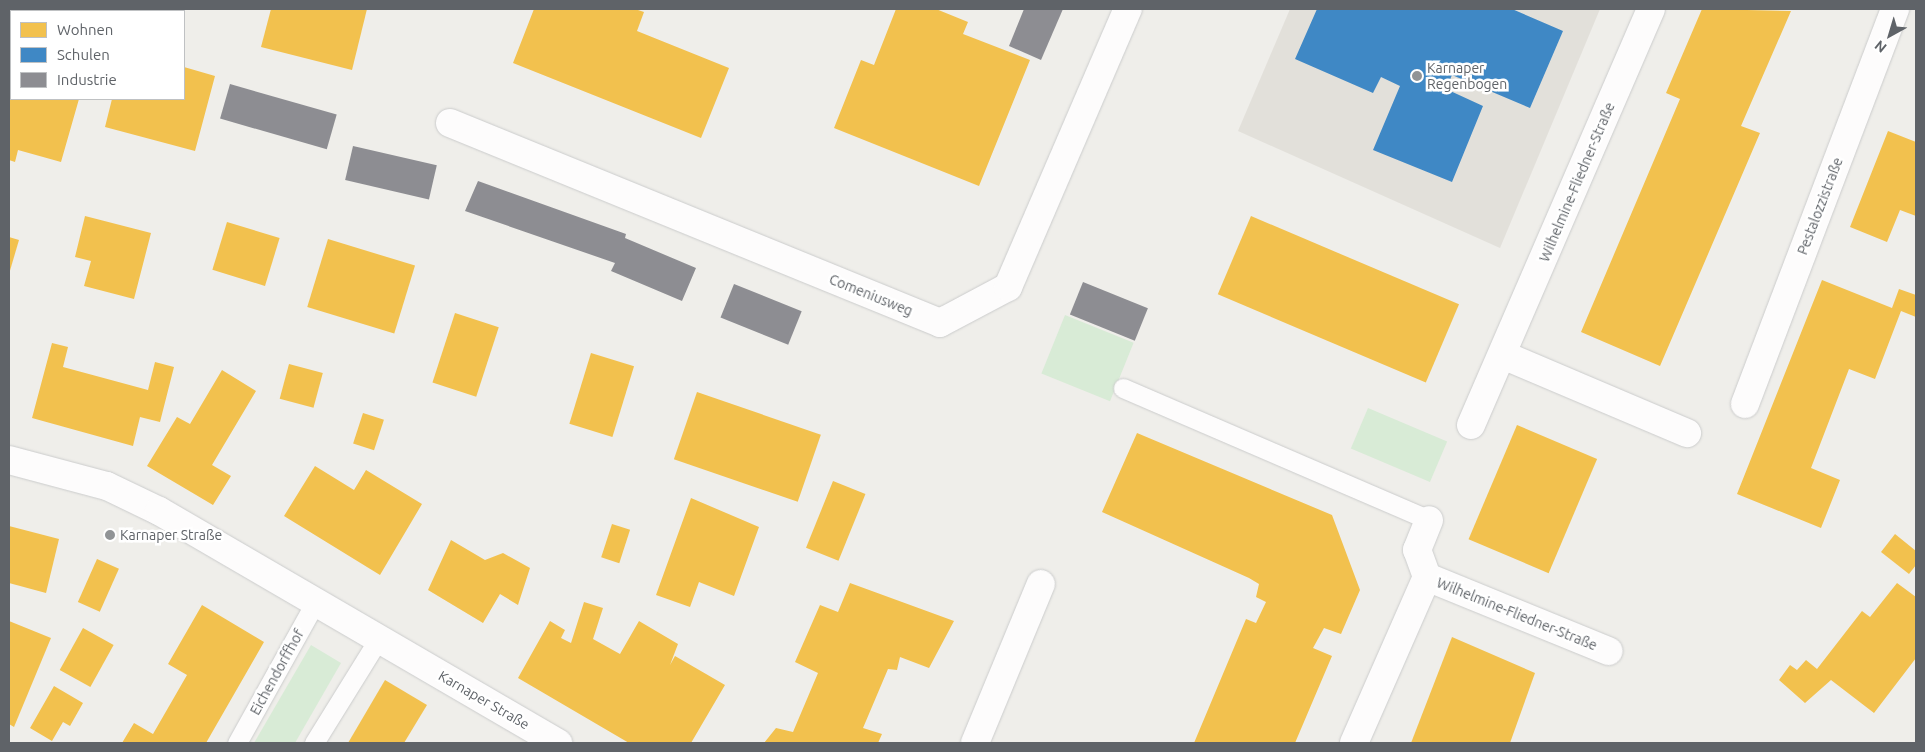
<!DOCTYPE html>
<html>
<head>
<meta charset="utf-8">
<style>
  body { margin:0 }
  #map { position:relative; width:1925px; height:752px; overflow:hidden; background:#efeeea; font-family:Ubuntu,sans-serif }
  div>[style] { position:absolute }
  .education>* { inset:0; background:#e2e0da }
  .green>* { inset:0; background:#d8ebd6; transform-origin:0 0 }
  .homes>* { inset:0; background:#f2c14e; transform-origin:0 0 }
  .schools>* { inset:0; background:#3f88c5 }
  .industry>* { inset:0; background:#8d8d92; transform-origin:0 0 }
  .roads { filter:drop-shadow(0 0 1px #cbcccc) drop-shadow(0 0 1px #cbcccc) }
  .lane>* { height:19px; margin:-9.5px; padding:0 9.5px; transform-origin:9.5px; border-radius:9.5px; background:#fdfcfc }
  .street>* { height:28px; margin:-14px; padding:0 14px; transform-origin:14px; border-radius:14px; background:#fdfcfc }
  .dots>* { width:14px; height:14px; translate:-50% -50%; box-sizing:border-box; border:2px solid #fff; border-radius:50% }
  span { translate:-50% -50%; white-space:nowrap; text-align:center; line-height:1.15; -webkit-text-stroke:5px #fff; paint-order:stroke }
  .poi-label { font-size:14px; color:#5f6368 }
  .left { translate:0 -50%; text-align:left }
  .street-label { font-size:14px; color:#5f6368 }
  .frame { position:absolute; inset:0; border:10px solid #5f6368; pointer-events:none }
  .legend { position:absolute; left:10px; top:10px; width:175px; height:90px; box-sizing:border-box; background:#fff; border:1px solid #bfc1c3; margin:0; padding:6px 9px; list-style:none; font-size:15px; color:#5f6368 }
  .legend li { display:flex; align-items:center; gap:10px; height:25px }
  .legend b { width:25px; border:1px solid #bfc1c3 }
  .north { position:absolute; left:1865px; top:10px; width:50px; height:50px; -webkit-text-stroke:4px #fff; paint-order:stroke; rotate:219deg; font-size:14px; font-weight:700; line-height:20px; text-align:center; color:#5f6368 }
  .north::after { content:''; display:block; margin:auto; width:18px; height:22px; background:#5f6368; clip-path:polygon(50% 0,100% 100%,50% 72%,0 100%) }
</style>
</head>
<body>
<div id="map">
  <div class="education">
    <div style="clip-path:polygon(1290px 9px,1600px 9px,1500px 248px,1238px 131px)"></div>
  </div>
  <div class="green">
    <div style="left:1065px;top:315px;width:74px;height:63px;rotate:22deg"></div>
    <div style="left:1368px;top:408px;width:86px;height:44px;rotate:23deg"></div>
    <div style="clip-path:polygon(311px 645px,341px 663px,295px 743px,254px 743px)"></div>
  </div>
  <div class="homes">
    <div style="clip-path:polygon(271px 9px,367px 9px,352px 70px,261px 47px)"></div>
    <div style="clip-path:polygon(534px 9px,635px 9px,644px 12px,637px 31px,729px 68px,701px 138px,513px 63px)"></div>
    <div style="clip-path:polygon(896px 9px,936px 9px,968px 22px,963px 34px,1030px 60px,979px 186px,834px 128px,861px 60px,874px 65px)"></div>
    <div style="clip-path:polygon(1702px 9px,1791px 11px,1741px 126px,1760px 133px,1660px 366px,1581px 332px,1680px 99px,1666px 93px)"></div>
    <div style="clip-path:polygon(184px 67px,215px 76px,195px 151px,105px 127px,112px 99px,184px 99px)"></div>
    <div style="clip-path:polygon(9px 85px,11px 99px,79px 99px,61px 162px,18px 150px,15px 162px,9px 160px)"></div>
    <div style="clip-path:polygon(1888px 131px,1916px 142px,1916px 216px,1900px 210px,1887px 242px,1850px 227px)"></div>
    <div style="clip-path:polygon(85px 216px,151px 233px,134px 299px,84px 286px,91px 261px,75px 257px)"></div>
    <div style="left:1251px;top:216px;width:226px;height:85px;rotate:23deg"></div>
    <div style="left:227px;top:222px;width:55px;height:50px;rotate:17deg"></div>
    <div style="clip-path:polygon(9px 237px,19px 240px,9px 274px)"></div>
    <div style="left:328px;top:239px;width:91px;height:71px;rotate:17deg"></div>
    <div style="clip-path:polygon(1822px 280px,1892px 308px,1899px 289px,1916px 295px,1916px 317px,1901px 311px,1875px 379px,1849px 369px,1811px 468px,1840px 480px,1821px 528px,1737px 494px)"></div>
    <div style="left:455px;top:313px;width:46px;height:73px;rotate:18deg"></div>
    <div style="clip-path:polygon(52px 343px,68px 347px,63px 367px,148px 390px,155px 362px,174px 367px,160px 422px,140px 417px,133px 446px,32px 418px)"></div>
    <div style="left:591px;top:353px;width:45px;height:74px;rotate:17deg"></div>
    <div style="left:289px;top:364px;width:35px;height:36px;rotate:15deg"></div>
    <div style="clip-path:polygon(222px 370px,256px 391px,212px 465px,231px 476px,213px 505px,147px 466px,177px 417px,190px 424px)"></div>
    <div style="left:697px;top:392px;width:131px;height:71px;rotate:19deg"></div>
    <div style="left:363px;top:413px;width:22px;height:32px;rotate:18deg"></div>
    <div style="left:1517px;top:425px;width:87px;height:124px;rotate:23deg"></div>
    <div style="clip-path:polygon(1137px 433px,1332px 515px,1360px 590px,1341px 634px,1324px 628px,1313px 648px,1332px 656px,1295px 743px,1194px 743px,1246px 619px,1256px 623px,1266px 602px,1256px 597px,1259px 584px,1249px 578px,1102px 512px)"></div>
    <div style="clip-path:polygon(315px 466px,354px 490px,366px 470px,422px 504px,380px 575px,284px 516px)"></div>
    <div style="left:833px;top:481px;width:35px;height:72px;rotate:22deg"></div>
    <div style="clip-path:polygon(691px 498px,759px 527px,734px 596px,699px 582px,690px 607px,656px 595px)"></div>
    <div style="left:612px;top:524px;width:19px;height:35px;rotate:18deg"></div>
    <div style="clip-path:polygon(9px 526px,59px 539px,46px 593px,9px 583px)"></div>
    <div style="clip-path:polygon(1895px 534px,1916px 551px,1916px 565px,1909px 574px,1881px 552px)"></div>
    <div style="clip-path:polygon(451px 540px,485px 560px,503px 553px,530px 568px,518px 605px,500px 594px,483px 623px,428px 590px)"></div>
    <div style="left:97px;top:559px;width:24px;height:47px;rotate:24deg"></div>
    <div style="clip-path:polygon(850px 583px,954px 621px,929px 668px,900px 657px,897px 670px,888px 669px,863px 728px,882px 734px,878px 743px,764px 743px,776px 728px,793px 732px,818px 673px,795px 662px,820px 605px,838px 612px)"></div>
    <div style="clip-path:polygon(1897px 583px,1916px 597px,1916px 658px,1874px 713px,1831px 680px,1805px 703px,1779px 680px,1790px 665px,1797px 670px,1806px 660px,1817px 669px,1862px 611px,1870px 617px)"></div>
    <div style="clip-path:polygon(584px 602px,603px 608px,593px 639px,620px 654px,639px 621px,678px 644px,670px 665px,675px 656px,725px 685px,691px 743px,629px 743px,518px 678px,550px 621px,565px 630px,561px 638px,571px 643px)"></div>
    <div style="clip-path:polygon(202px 605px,264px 642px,206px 743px,122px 743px,134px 723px,153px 734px,187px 675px,168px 664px)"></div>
    <div style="clip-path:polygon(9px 621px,51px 638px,14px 727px,9px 724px)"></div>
    <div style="left:83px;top:628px;width:35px;height:48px;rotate:29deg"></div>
    <div style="clip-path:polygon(1452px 637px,1535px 673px,1510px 743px,1411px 743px)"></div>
    <div style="clip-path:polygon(385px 680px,427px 705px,404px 743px,348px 743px)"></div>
    <div style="clip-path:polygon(54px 686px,83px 703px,70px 726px,63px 722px,52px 741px,30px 728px)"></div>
  </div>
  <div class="schools">
    <div style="clip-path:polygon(1317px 9px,1512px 9px,1563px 31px,1530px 108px,1452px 75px,1446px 89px,1483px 106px,1452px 182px,1373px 150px,1400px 86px,1381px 77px,1373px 93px,1295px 59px)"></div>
  </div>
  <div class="industry">
    <div style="clip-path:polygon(1024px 9px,1063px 9px,1041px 60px,1009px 46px)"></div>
    <div style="left:230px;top:84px;width:111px;height:36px;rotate:16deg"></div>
    <div style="left:353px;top:146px;width:86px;height:35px;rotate:13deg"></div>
    <div style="clip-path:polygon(478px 181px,626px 234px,625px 238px,696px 268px,682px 301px,611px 271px,615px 263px,465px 211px)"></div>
    <div style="left:1083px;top:282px;width:70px;height:35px;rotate:22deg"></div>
    <div style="left:734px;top:284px;width:73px;height:36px;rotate:22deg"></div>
  </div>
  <div class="roads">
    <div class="lane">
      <div style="left:1123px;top:388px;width:333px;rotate:23.3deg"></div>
      <div style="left:237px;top:743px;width:162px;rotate:-60.9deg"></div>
      <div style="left:314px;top:743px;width:123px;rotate:-58.2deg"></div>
    </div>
    <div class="street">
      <div style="left:450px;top:123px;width:529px;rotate:22.2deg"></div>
      <div style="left:940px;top:323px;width:77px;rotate:-27.9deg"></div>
      <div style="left:1008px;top:287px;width:303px;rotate:-66.7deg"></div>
      <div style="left:1503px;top:355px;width:200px;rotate:23deg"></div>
      <div style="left:1745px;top:404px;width:423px;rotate:-69.2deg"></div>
      <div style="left:1471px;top:425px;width:453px;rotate:-66.6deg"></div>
      <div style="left:9px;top:460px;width:101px;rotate:14.9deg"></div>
      <div style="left:107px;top:486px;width:58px;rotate:25.7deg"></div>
      <div style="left:159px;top:511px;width:462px;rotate:30.2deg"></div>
      <div style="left:1427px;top:577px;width:196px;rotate:22.2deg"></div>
      <div style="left:975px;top:743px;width:172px;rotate:-67.5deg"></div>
      <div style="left:1354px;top:743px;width:181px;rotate:-66.3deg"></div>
      <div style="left:1427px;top:577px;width:29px;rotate:-110deg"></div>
      <div style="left:1417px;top:550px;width:32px;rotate:-68deg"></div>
    </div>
  </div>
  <div class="dots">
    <div style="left:1417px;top:76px;background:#919496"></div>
    <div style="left:110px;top:535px;background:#919496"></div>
  </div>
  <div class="poi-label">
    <span class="left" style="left:1427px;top:76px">Karnaper<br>Regenbogen</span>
    <span class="left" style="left:120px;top:535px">Karnaper Straße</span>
  </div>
  <div class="street-label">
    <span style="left:1577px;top:182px;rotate:-67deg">Wilhelmine-Fliedner-Straße</span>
    <span style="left:1820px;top:206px;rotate:-69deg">Pestalozzistraße</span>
    <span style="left:871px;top:295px;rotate:22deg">Comeniusweg</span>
    <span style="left:1517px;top:614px;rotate:22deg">Wilhelmine-Fliedner-Straße</span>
    <span style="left:277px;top:672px;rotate:-61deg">Eichendorffhof</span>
    <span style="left:484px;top:700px;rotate:30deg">Karnaper Straße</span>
  </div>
  <div class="frame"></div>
  <ul class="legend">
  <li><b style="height:14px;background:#f2c14e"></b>Wohnen</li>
  <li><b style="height:14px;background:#3f88c5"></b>Schulen</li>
  <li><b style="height:14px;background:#8d8d92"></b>Industrie</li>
  </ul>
  <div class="north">N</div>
</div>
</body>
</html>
